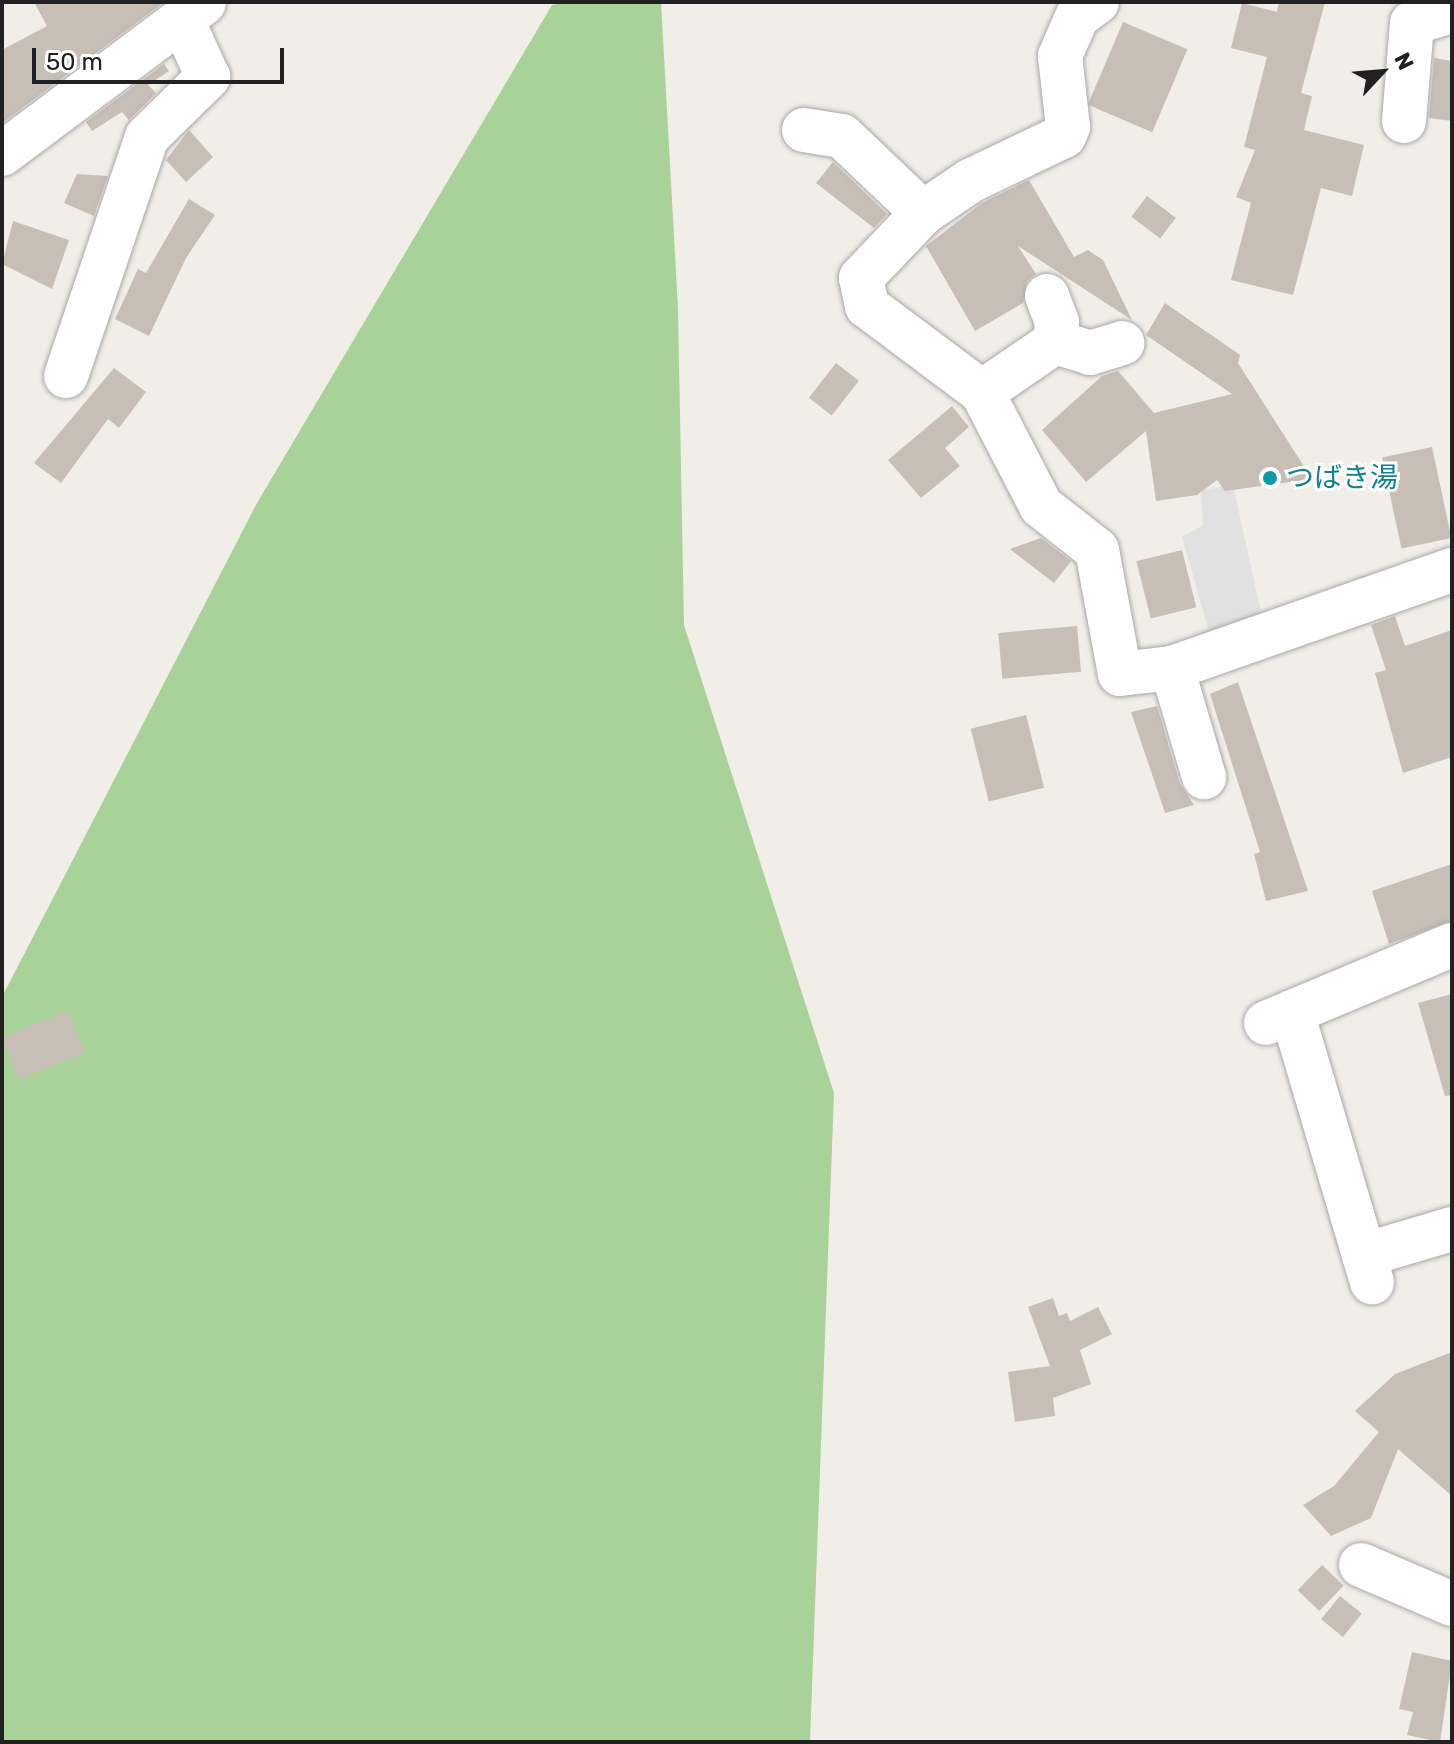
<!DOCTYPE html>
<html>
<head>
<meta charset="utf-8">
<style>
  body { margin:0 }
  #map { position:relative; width:1454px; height:1744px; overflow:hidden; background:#f1eee7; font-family:Rubik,"Noto Sans JP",sans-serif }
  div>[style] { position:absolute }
  .forest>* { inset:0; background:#a8d29a }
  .parking>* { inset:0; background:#e1e1e1 }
  .building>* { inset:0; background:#c7beb6; transform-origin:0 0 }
  .roads { filter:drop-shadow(0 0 2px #a8a8a8) drop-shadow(0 0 2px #a8a8a8) }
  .minor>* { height:44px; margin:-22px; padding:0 22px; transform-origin:22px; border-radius:22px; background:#fff }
  .dots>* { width:22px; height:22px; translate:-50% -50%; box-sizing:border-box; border:4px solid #fff; border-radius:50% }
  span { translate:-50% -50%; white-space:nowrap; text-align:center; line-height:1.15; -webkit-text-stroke:6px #fff; paint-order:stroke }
  .culture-label { font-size:28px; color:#0d838f }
  .left { translate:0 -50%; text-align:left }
  .frame { position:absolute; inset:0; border:4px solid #212121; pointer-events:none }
  .north { position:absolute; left:1342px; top:32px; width:80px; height:80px; -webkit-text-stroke:6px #fff; paint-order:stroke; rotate:64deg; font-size:22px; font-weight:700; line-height:32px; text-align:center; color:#212121 }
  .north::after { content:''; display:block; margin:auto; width:28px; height:36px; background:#212121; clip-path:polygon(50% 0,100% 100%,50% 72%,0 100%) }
  .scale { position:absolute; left:32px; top:48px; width:252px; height:36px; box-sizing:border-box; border:4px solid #212121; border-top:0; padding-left:10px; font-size:24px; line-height:28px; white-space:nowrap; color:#212121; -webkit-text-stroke:6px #fff; paint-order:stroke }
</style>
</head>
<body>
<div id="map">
  <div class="forest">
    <div style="clip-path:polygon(568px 2px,661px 2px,678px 309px,684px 625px,834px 1093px,810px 1742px,2px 1742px,2px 997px,257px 503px,552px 5px)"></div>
  </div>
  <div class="parking">
    <div style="clip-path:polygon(1233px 485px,1263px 622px,1210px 635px,1182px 537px,1203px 525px,1201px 490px)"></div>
  </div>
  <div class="building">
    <div style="clip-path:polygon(34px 2px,164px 2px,2px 123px,2px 50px,47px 26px)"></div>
    <div style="clip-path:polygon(1279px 2px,1325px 2px,1301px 93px,1312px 96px,1304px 130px,1364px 145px,1352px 196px,1321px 188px,1293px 295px,1231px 280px,1251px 203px,1236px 197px,1255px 150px,1244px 147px,1267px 57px,1231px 48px,1242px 3px,1277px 12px)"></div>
    <div style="left:1123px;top:22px;width:70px;height:90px;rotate:23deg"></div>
    <div style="clip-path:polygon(1434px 58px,1452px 61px,1452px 121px,1429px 118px)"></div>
    <div style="clip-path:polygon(164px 64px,169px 71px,148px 85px,156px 93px,129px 120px,122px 112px,92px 131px,86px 122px)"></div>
    <div style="clip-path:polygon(189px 130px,213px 157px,186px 182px,166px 160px)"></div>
    <div style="clip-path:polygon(833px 162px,887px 214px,874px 228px,816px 183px)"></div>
    <div style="clip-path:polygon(77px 174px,108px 176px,94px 216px,64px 203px)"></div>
    <div style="clip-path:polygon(1029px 180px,1074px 257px,1088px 250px,1103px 260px,1132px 320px,1018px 246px,1036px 274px,1027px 281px,1023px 303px,975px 331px,926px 246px,982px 203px)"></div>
    <div style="left:1147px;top:196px;width:36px;height:26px;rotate:37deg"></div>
    <div style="clip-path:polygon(189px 199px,215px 215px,186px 258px,149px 336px,115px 319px,138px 269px,146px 273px)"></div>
    <div style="clip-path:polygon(13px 221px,69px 240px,52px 289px,2px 264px)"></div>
    <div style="clip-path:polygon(1165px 303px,1240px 355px,1238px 363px,1312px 479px,1225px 491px,1217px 480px,1197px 495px,1156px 501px,1146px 431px,1086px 482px,1042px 430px,1102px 376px,1118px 371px,1154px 413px,1232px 394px,1146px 335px)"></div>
    <div style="left:836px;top:363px;width:29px;height:44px;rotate:38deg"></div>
    <div style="clip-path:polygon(114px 368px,146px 392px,119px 428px,108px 419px,61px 483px,34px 463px)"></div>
    <div style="clip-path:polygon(952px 406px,969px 427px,945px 448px,960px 466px,921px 498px,888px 460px)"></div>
    <div style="left:1432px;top:447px;width:93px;height:51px;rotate:78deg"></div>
    <div style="clip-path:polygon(1041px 538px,1071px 561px,1054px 583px,1010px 549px)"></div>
    <div style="left:1182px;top:550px;width:59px;height:47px;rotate:76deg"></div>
    <div style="clip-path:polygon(1395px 616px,1405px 646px,1452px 630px,1452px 757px,1403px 773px,1375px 673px,1386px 670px,1371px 625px)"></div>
    <div style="left:1077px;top:626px;width:46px;height:79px;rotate:85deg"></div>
    <div style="clip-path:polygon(1238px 682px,1308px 891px,1266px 901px,1254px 854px,1260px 852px,1210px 694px)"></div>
    <div style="clip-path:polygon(1157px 706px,1180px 784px,1194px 805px,1165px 813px,1131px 712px)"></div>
    <div style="left:1026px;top:715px;width:75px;height:57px;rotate:76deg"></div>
    <div style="clip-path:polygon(1452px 864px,1452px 921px,1389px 944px,1372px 891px)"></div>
    <div style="clip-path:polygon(1452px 994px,1452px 1095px,1445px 1096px,1418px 1003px)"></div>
    <div style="left:68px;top:1011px;width:45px;height:71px;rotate:68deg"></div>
    <div style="clip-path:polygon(1053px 1298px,1059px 1316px,1067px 1313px,1070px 1321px,1098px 1307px,1112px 1334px,1080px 1350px,1091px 1384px,1053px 1398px,1055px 1416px,1015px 1422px,1008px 1372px,1050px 1366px,1028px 1307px)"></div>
    <div style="clip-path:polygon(1452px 1352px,1452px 1496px,1398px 1449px,1371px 1518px,1331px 1536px,1303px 1505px,1334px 1486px,1379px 1432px,1355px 1411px,1395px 1374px)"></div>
    <div style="left:1322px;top:1565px;width:30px;height:35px;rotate:44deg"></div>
    <div style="left:1340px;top:1596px;width:28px;height:30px;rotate:39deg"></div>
    <div style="clip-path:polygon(1412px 1652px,1452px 1661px,1440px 1742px,1407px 1735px,1413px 1712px,1399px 1709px)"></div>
  </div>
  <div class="roads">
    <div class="minor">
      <div style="left:1097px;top:2px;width:25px;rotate:143deg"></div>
      <div style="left:1077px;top:17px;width:43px;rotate:113.6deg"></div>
      <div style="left:1060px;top:56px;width:71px;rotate:83.6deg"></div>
      <div style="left:1068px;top:127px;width:10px;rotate:114deg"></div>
      <div style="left:1064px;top:136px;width:104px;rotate:154.4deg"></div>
      <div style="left:970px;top:181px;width:57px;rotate:145.8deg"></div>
      <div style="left:923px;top:213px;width:90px;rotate:133.6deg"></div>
      <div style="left:861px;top:278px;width:29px;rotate:78deg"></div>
      <div style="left:867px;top:306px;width:144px;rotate:36.8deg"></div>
      <div style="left:982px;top:392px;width:128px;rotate:62.6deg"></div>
      <div style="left:1041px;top:506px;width:71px;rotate:38.2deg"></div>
      <div style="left:1097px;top:550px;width:126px;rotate:79.5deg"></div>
      <div style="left:1120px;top:674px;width:52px;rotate:-6.6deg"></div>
      <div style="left:1172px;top:668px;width:297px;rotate:-19.3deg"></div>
      <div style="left:1404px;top:121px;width:98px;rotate:-85.3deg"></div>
      <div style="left:1412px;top:23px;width:42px;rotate:-16.7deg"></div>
      <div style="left:804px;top:130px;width:38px;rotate:9deg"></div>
      <div style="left:842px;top:136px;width:112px;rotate:43.5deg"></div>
      <div style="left:2px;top:154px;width:252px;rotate:-36.8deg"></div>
      <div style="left:1047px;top:296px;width:28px;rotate:69deg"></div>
      <div style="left:1057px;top:322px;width:20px;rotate:96deg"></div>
      <div style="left:66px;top:376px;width:252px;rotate:-71.3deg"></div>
      <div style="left:147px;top:137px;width:86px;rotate:-44.5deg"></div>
      <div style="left:208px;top:77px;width:63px;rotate:-114.5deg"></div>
      <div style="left:982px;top:392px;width:88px;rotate:-34.4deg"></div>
      <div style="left:1055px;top:342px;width:37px;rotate:17deg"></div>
      <div style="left:1090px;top:353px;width:34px;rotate:-17deg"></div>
      <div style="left:1172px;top:668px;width:114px;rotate:73.6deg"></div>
      <div style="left:1292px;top:1012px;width:282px;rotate:73.5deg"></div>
      <div style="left:1266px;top:1023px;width:202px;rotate:-22.8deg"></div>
      <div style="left:1364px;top:1255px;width:92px;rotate:-16.5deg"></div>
      <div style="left:1361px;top:1565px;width:99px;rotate:23.2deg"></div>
    </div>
  </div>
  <div class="dots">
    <div style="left:1270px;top:478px;background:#0f9aa8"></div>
  </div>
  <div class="culture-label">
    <span class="left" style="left:1286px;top:478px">つばき湯</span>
  </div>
  <div class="frame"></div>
  <div class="north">N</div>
  <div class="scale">50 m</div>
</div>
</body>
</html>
